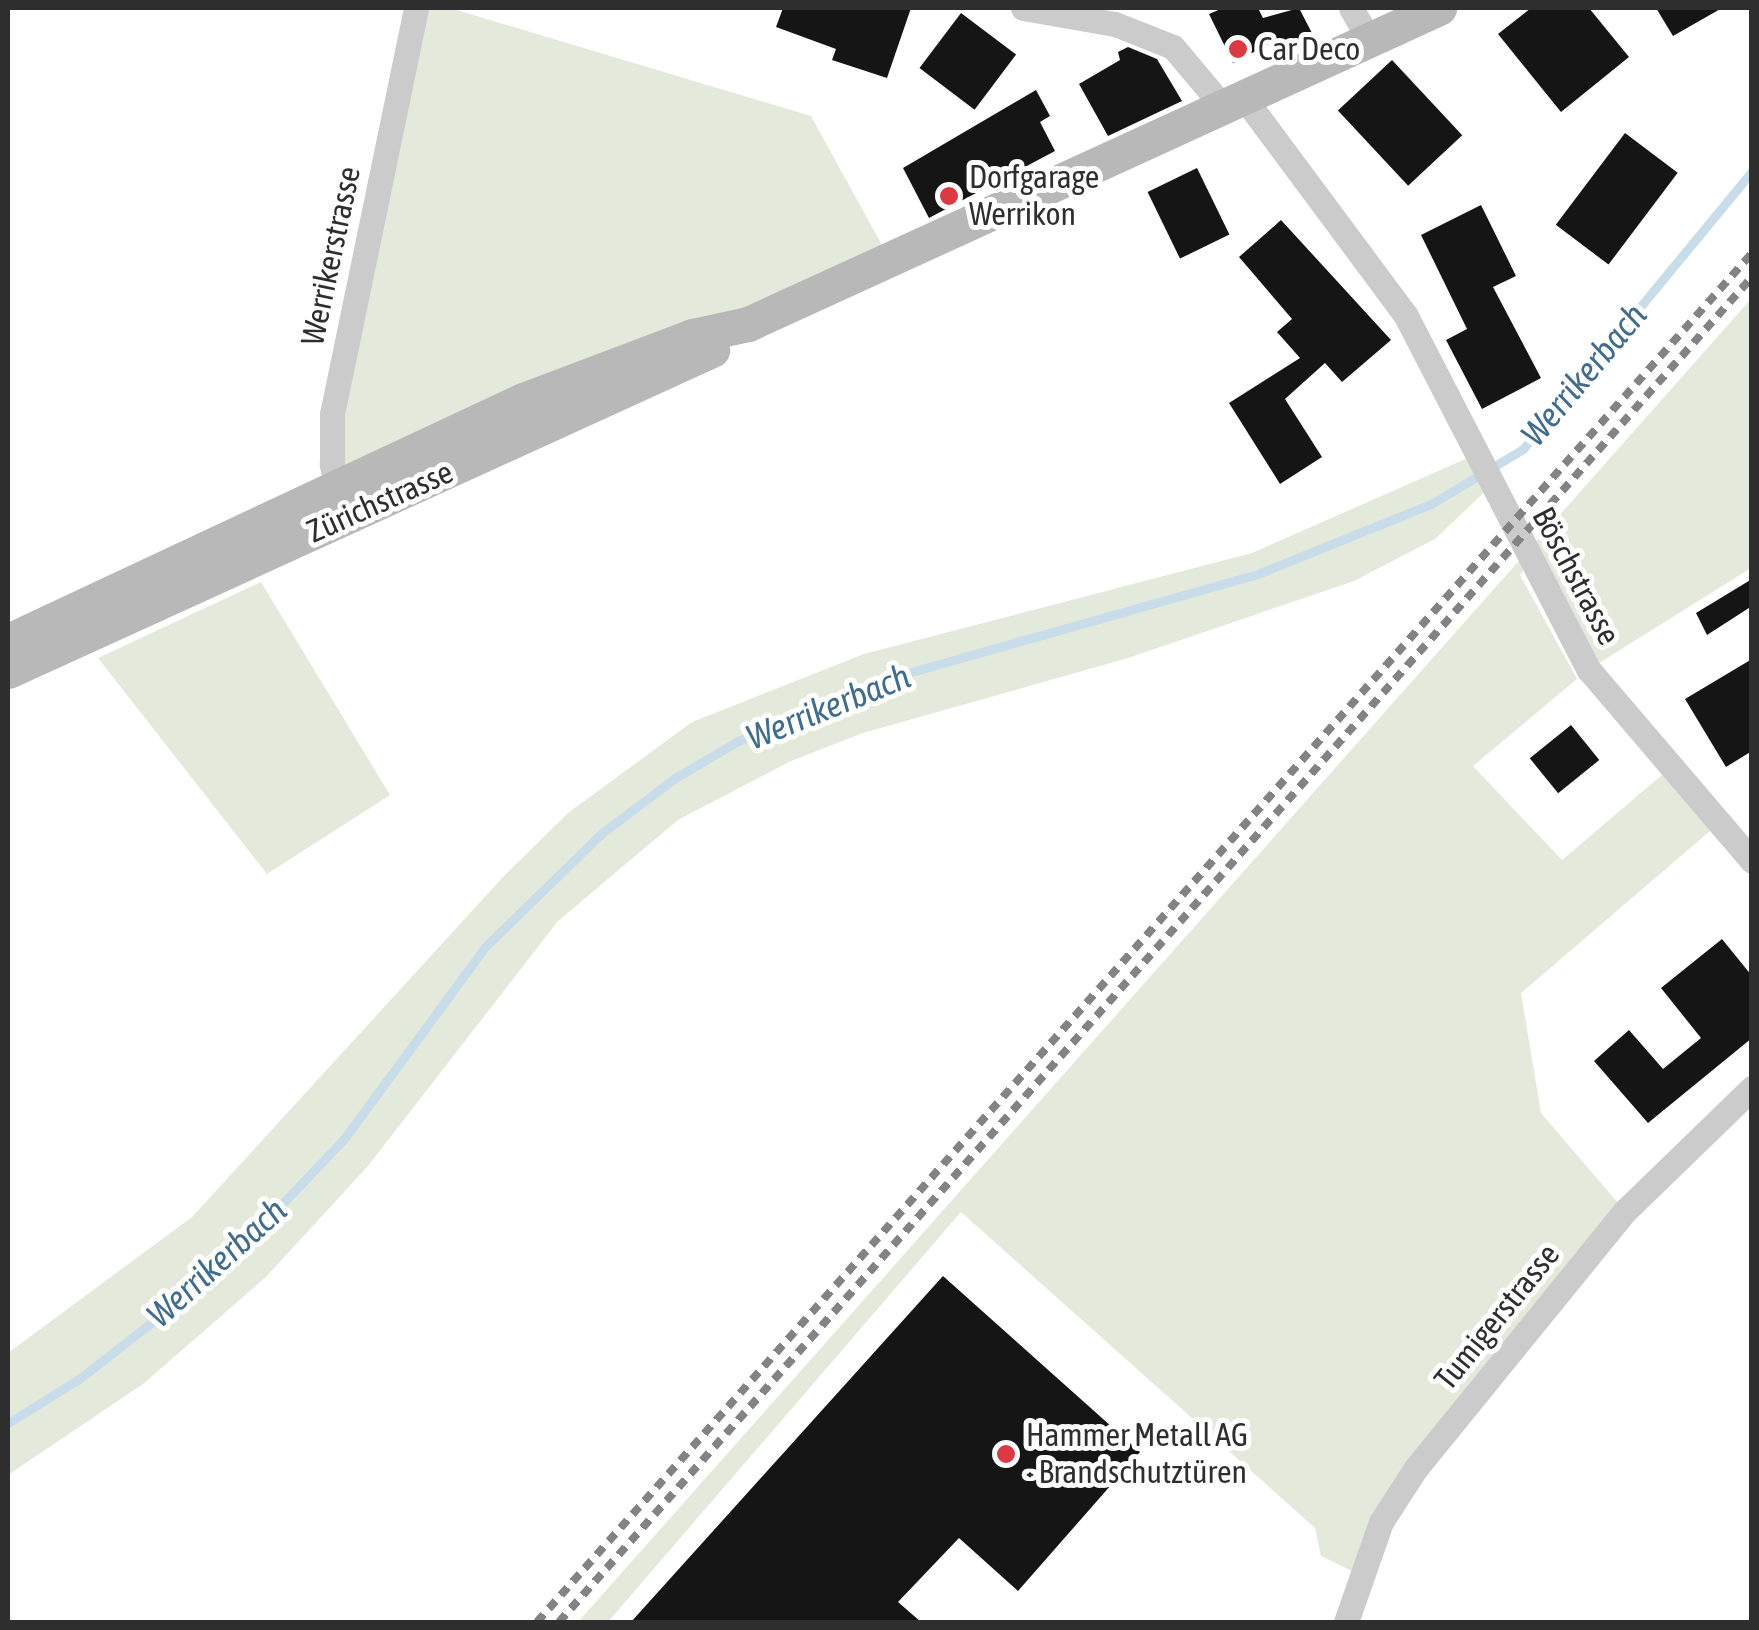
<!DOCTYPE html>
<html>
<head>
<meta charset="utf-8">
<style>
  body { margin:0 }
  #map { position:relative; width:1759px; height:1630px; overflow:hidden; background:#fff; font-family:"Asap Condensed",sans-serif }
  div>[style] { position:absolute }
  .green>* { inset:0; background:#e3eadc }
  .stream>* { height:9px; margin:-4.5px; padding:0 4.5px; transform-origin:4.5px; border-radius:4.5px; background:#c9dce9 }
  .building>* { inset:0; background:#151515; transform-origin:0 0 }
  .minor>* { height:25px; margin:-12.5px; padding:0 12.5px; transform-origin:12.5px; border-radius:12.5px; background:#cbcbcb }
  .secondary>* { height:35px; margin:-17.5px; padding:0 17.5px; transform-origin:17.5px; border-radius:17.5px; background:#b8b8b8 }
  .rail>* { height:8px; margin-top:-4px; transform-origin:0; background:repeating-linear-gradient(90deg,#838383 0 10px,transparent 0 18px) }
  .dots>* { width:28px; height:28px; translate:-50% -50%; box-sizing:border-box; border:5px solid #fff; border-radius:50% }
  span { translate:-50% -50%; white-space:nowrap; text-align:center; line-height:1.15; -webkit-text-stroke:10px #fff; paint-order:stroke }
  .poi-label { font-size:32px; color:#2e2e2e }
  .left { translate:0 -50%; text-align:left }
  .street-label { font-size:32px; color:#2e2e2e }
  .water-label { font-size:35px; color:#416c8b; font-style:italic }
  .frame { position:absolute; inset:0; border:10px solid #2e2e2e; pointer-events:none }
</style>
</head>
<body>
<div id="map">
  <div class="green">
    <div style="clip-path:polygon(416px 8px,450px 8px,811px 116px,893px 265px,335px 486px,332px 414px)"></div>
    <div style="clip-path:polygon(1751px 299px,1751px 568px,1599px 663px,1530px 562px,1520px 575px,1577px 679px,1473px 766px,1562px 860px,1670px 768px,1717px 825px,1521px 993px,1541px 1113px,1625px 1211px,1416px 1468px,1358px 1574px,1321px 1556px,1315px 1528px,961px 1212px,608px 1622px,578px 1622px)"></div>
    <div style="clip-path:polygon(1479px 453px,1493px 484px,1435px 539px,1354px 581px,1128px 658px,863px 733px,791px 761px,678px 820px,558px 921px,368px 1166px,266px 1277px,143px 1384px,8px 1475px,8px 1353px,192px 1217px,503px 877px,568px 813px,692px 722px,864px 654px,1252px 553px)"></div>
    <div style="clip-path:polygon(261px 582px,390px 795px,267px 874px,98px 658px)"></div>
  </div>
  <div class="stream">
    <div style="left:8px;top:1423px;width:84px;rotate:-31.8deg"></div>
    <div style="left:79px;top:1379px;width:180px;rotate:-38deg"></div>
    <div style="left:221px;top:1268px;width:178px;rotate:-46.4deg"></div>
    <div style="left:344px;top:1139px;width:238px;rotate:-53.7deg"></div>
    <div style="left:485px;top:947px;width:163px;rotate:-44.3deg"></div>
    <div style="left:602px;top:833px;width:91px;rotate:-37deg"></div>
    <div style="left:675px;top:778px;width:73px;rotate:-30.4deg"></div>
    <div style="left:738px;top:741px;width:157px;rotate:-22.8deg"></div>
    <div style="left:883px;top:680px;width:392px;rotate:-15.8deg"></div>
    <div style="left:1260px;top:573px;width:184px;rotate:-22deg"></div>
    <div style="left:1431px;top:504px;width:107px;rotate:-30.9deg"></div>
    <div style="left:1523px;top:449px;width:360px;rotate:-50.5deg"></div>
  </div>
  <div class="building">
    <div style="clip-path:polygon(783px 8px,911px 8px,887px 78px,832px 60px,836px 49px,776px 27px)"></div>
    <div style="clip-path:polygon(1223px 8px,1258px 8px,1263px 18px,1299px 8px,1314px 37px,1281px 53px,1275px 41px,1233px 63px,1209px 14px)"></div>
    <div style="clip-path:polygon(1531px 8px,1589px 8px,1629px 57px,1561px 112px,1498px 34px)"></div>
    <div style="clip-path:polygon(1656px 8px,1722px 8px,1673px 36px)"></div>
    <div style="left:961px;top:13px;width:69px;height:69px;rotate:37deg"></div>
    <div style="clip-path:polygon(1128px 47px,1157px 59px,1182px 101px,1108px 136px,1079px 84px,1120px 60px,1118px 52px)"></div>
    <div style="left:1392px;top:60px;width:103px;height:74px;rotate:47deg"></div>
    <div style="clip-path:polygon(1036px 90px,1050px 116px,1040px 122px,1055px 151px,929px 218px,903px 168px)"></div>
    <div style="left:1625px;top:133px;width:66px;height:115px;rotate:37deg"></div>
    <div style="left:1197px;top:168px;width:74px;height:55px;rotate:64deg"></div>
    <div style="clip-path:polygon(1481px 205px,1516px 276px,1493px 287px,1541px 378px,1482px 409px,1446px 340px,1467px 329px,1421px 235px)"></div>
    <div style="clip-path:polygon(1281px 220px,1391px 340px,1342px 382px,1325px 363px,1285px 399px,1322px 457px,1280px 484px,1229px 403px,1300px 358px,1277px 332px,1292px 319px,1239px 257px)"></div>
    <div style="clip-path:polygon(1752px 579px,1752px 606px,1707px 635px,1696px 613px)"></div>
    <div style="clip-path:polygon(1752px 659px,1752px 751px,1726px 767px,1685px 699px)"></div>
    <div style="left:1571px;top:725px;width:45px;height:53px;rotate:51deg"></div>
    <div style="clip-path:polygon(1722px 939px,1752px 976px,1752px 1038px,1648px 1123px,1594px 1061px,1629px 1030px,1663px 1069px,1701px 1038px,1661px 988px)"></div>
    <div style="clip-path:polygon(943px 1276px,1140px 1452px,1018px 1591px,959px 1538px,898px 1602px,921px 1622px,631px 1622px)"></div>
  </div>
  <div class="minor">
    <div style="left:1023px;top:8px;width:93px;rotate:9.9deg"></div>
    <div style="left:1115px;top:24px;width:62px;rotate:21.6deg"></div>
    <div style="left:1173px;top:47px;width:81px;rotate:50deg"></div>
    <div style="left:1351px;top:8px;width:38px;rotate:60deg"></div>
    <div style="left:1245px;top:99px;width:270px;rotate:53.4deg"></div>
    <div style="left:1406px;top:316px;width:399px;rotate:62.7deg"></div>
    <div style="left:1589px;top:670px;width:251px;rotate:49.5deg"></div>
    <div style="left:340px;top:503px;width:40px;rotate:-102deg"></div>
    <div style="left:332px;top:464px;width:50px;rotate:-90deg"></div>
    <div style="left:332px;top:414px;width:415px;rotate:-78.3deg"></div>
    <div style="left:1346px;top:1622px;width:106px;rotate:-70.7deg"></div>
    <div style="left:1381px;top:1522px;width:64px;rotate:-57.1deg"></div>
    <div style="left:1416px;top:1468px;width:331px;rotate:-50.9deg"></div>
    <div style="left:1625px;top:1211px;width:177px;rotate:-44.1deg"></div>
  </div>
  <div class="secondary">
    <div style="left:8px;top:641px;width:569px;rotate:-25.08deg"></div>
    <div style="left:523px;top:400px;width:181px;rotate:-20.7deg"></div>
    <div style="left:692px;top:336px;width:57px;rotate:-12.1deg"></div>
    <div style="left:748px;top:324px;width:760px;rotate:-24.58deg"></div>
    <div style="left:8px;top:671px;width:774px;rotate:-24.51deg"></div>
  </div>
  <div class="rail">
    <div style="left:537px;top:1622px;width:1830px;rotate:-48.41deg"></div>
    <div style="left:559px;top:1622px;width:1798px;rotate:-48.43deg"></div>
  </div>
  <div class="dots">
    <div style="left:1238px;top:49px;background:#da3a42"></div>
    <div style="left:949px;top:196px;background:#da3a42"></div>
    <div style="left:1006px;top:1454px;background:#da3a42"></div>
  </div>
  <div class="poi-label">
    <span class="left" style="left:1258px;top:49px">Car Deco</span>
    <span class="left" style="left:969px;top:196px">Dorfgarage<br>Werrikon</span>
    <span class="left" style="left:1026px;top:1454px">Hammer Metall AG<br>- Brandschutztüren</span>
  </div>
  <div class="street-label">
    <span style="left:331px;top:256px;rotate:-78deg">Werrikerstrasse</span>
    <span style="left:380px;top:502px;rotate:-24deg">Zürichstrasse</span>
    <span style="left:1576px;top:576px;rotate:62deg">Böschstrasse</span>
    <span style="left:1497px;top:1317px;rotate:-51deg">Tumigerstrasse</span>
  </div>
  <div class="water-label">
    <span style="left:1583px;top:374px;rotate:-50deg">Werrikerbach</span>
    <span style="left:828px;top:706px;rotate:-22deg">Werrikerbach</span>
    <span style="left:216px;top:1262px;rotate:-42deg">Werrikerbach</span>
  </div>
  <div class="frame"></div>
</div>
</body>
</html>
